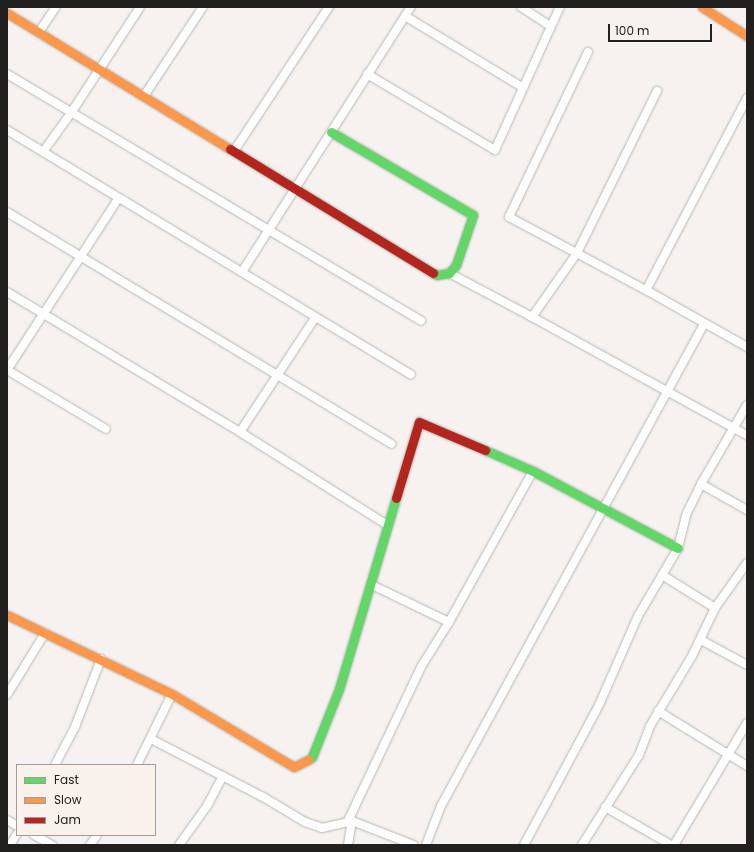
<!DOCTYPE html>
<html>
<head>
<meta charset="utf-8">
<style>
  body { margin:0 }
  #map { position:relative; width:754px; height:852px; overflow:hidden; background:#f5f2ef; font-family:Poppins,sans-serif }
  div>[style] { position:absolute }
  .roads { filter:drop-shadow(0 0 1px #b8b6b4) drop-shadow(0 0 1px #b8b6b4) }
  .street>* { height:8px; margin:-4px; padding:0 4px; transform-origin:4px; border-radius:4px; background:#fefdfd }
  .fast>* { height:9px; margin:-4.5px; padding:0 4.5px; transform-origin:4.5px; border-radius:4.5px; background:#63d668 }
  .slow>* { height:9px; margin:-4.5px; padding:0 4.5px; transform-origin:4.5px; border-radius:4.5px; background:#ff974d }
  .jam>* { height:9px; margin:-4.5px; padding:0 4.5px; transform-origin:4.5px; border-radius:4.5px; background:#b3261e }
  span { translate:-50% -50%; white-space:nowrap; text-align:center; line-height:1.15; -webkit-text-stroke:3.5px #f8f1ec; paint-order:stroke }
  .frame { position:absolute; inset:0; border:8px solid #22201e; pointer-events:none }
  .legend { position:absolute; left:16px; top:764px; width:140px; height:72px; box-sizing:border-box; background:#f8f1ec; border:1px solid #a29d9a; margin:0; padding:5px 7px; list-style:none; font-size:12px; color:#22201e }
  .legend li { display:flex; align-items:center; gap:8px; height:20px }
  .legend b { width:20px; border:1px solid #a29d9a }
  .scale { position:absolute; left:608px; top:24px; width:104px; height:18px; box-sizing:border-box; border:2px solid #22201e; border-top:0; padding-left:5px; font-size:12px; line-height:14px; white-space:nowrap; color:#22201e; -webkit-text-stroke:3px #f8f1ec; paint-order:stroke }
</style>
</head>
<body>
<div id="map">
  <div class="roads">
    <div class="street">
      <div style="left:521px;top:7px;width:35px;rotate:33deg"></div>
      <div style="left:405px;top:16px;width:137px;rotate:31.3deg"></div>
      <div style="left:39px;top:32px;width:30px;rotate:-56deg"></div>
      <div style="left:588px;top:52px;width:183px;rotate:115.6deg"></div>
      <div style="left:509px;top:217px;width:155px;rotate:28.1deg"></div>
      <div style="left:7px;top:74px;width:482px;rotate:30.8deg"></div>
      <div style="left:367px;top:74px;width:149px;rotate:30.7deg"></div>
      <div style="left:495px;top:150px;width:157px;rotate:-65.6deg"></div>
      <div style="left:144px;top:96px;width:107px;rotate:-56.5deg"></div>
      <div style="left:747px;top:98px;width:217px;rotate:117.7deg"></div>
      <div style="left:646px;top:290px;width:116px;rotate:29.4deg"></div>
      <div style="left:7px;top:130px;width:472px;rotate:31.2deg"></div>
      <div style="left:234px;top:151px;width:173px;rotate:-56.6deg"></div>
      <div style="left:43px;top:152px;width:48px;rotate:-54.3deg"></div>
      <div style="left:71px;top:113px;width:126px;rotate:-56.9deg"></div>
      <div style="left:7px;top:212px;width:449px;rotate:31.1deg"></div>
      <div style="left:242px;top:272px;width:314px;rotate:-57.5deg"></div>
      <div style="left:449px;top:273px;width:94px;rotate:27.9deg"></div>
      <div style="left:532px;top:317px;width:78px;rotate:-54.9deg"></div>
      <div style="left:577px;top:253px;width:181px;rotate:-63.7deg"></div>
      <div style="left:7px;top:292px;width:272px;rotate:31deg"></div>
      <div style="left:240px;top:432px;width:174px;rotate:32.3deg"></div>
      <div style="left:532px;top:317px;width:245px;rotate:28.8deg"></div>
      <div style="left:7px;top:370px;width:204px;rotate:-57deg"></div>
      <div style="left:7px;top:370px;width:115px;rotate:30.8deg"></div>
      <div style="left:240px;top:432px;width:136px;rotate:-56.7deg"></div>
      <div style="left:701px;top:484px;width:53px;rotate:29.5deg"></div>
      <div style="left:662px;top:575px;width:62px;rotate:31.9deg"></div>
      <div style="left:372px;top:585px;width:85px;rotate:25.7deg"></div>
      <div style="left:701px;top:640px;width:52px;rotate:28.5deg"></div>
      <div style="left:7px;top:695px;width:73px;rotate:-58.5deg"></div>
      <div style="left:658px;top:711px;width:105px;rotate:31.7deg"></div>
      <div style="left:151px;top:739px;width:128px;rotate:27.4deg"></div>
      <div style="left:265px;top:798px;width:47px;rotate:31deg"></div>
      <div style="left:305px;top:822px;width:18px;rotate:19deg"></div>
      <div style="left:322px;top:828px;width:31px;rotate:-13deg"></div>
      <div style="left:352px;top:821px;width:66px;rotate:21.2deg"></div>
      <div style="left:55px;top:765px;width:43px;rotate:-62.2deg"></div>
      <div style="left:75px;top:727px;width:73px;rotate:-69.1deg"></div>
      <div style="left:137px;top:765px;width:79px;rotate:-63.8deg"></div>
      <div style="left:605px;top:807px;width:76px;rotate:29.9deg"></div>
      <div style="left:7px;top:820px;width:12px;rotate:31deg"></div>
      <div style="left:347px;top:823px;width:173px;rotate:-64.6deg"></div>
      <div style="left:421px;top:667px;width:53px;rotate:-58.1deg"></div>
      <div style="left:449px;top:622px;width:173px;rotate:-60.9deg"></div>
      <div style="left:34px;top:835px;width:21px;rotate:29deg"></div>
      <div style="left:10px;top:845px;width:13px;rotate:-58deg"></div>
      <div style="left:90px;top:845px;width:12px;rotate:-55deg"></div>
      <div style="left:179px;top:845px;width:48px;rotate:-54.3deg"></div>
      <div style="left:207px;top:806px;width:34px;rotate:-62deg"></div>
      <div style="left:348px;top:845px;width:24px;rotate:-81deg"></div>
      <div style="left:426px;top:845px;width:42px;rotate:-69deg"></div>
      <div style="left:441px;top:806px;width:549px;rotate:-61.38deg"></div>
      <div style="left:524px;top:845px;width:159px;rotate:-61.8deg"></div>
      <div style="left:599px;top:705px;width:97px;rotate:-66.3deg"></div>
      <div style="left:638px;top:616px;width:79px;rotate:-59.5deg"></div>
      <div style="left:678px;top:548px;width:34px;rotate:-76deg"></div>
      <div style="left:686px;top:515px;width:34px;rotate:-64deg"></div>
      <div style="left:701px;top:484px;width:91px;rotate:-59.8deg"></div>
      <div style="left:582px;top:845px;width:107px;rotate:-57.7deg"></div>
      <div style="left:639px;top:755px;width:31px;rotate:-69deg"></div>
      <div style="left:650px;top:726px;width:82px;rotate:-59deg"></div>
      <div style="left:692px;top:656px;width:53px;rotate:-64.4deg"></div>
      <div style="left:715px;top:608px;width:55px;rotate:-54.6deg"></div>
      <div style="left:674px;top:845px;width:142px;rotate:-59.1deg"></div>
    </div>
    <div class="fast">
      <div style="left:331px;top:132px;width:164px;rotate:30.3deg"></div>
      <div style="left:473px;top:215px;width:53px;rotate:108.8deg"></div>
      <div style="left:456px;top:265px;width:11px;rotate:131deg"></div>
      <div style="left:449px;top:273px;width:12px;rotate:171deg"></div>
      <div style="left:437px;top:275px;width:4px;rotate:-153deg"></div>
      <div style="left:485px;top:450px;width:52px;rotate:23.6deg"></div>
      <div style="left:533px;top:471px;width:164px;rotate:28deg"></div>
      <div style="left:308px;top:760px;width:5px;rotate:-37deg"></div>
      <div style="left:312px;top:757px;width:73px;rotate:-68.3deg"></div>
      <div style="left:339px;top:689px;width:199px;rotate:-73.4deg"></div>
    </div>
    <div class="slow">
      <div style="left:702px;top:7px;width:54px;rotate:32.8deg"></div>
      <div style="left:7px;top:13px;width:261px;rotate:31.4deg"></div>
      <div style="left:7px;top:615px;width:183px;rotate:25.6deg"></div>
      <div style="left:172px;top:694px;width:142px;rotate:30.9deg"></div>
      <div style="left:294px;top:767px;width:16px;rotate:-27deg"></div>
    </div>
    <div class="jam">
      <div style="left:230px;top:149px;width:238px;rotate:31.4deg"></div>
      <div style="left:396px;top:498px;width:79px;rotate:-73.2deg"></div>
      <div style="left:419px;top:422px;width:72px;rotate:23deg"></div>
    </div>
  </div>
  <div class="frame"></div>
  <ul class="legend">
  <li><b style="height:5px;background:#63d668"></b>Fast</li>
  <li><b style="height:5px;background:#ff974d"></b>Slow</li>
  <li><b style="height:5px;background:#b3261e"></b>Jam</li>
  </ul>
  <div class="scale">100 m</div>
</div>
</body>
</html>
